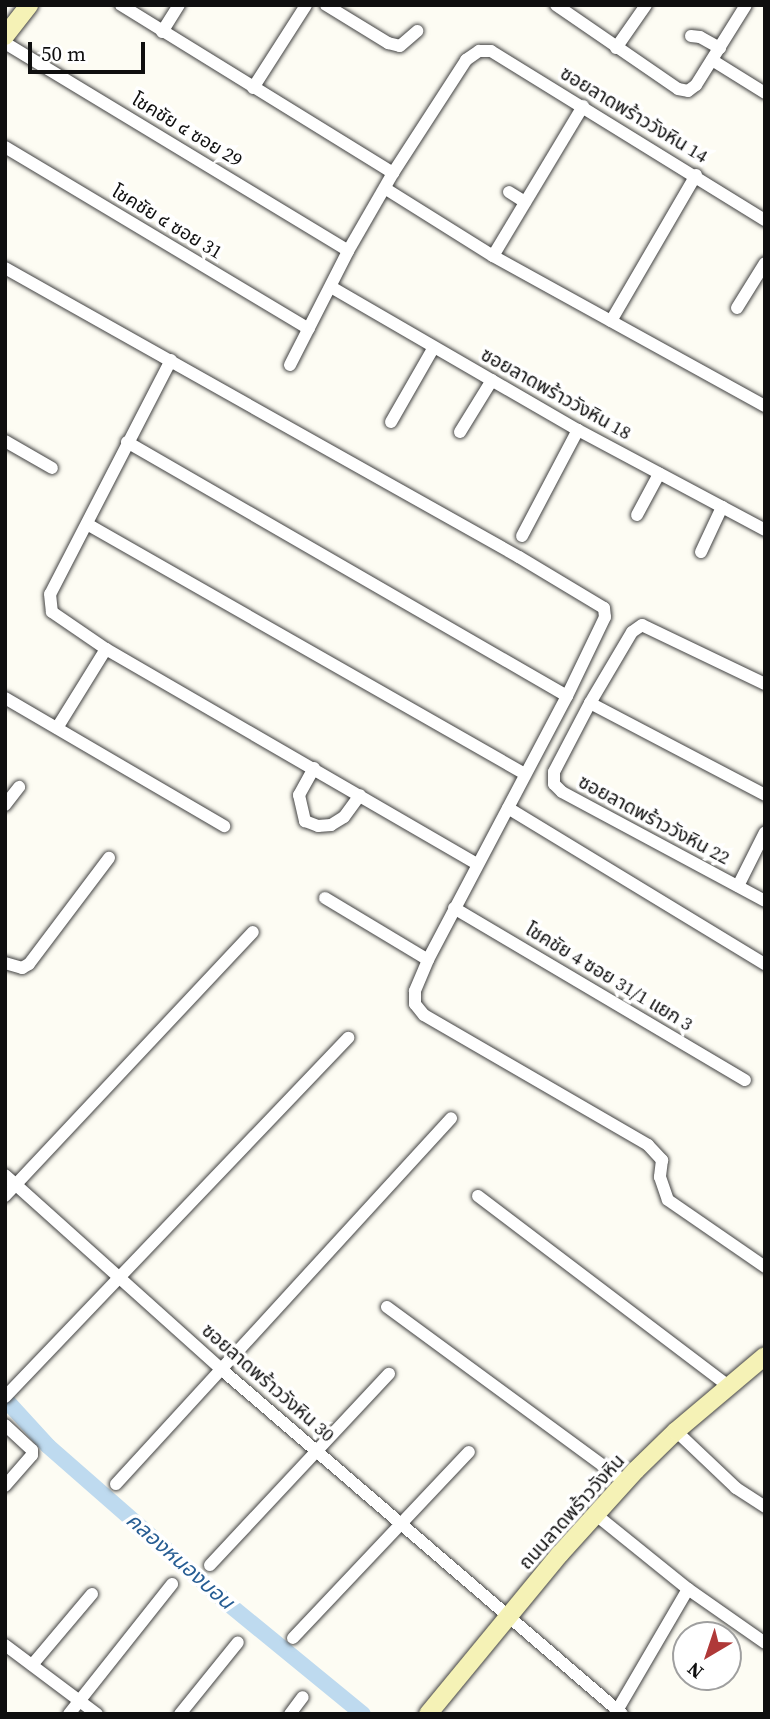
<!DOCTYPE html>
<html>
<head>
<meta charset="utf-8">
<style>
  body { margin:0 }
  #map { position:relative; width:770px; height:1719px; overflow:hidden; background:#fdfcf3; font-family:"Source Serif 4","Noto Sans Thai",serif }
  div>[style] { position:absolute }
  .canal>* { height:16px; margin:-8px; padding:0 8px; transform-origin:8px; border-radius:8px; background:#bedaef }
  .roads { filter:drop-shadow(0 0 2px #424242) drop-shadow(0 0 2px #424242) }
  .street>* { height:12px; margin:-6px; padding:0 6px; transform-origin:6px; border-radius:6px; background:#fff }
  .secondary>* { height:18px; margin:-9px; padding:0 9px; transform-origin:9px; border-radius:9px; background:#f5f2b6 }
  span { translate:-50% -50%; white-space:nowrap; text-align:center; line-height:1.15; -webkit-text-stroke:7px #fff; paint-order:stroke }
  .street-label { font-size:19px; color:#0f0f0f }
  .water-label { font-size:21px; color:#275d93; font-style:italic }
  .frame { position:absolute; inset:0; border:7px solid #0f0f0f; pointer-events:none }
  .north { position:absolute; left:672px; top:1621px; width:70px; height:70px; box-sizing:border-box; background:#fff; border:2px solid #9f9f9f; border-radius:50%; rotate:219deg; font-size:19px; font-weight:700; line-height:28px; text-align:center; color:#0f0f0f }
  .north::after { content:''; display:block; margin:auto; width:24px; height:32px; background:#af3938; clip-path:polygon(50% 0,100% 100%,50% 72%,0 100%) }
  .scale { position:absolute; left:28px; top:42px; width:117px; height:32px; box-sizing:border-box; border:4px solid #0f0f0f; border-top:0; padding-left:9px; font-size:21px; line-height:24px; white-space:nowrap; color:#0f0f0f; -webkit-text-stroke:5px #fff; paint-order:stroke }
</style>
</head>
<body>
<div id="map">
  <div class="canal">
    <div style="left:5px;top:1399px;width:64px;rotate:47.5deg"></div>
    <div style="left:48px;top:1446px;width:237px;rotate:41.2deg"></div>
    <div style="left:226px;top:1602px;width:177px;rotate:39.3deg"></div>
  </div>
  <div class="roads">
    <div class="street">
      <div style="left:121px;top:5px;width:320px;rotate:31.7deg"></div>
      <div style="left:326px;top:5px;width:73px;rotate:31.5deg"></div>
      <div style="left:388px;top:43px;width:12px;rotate:14deg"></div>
      <div style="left:400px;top:46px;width:23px;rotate:-41deg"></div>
      <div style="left:556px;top:5px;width:148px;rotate:34.5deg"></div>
      <div style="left:678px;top:89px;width:10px;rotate:11deg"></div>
      <div style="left:688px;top:91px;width:10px;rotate:-37deg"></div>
      <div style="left:696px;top:85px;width:94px;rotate:-58deg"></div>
      <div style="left:162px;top:32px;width:32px;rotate:-58deg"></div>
      <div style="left:691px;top:36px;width:9px;rotate:6deg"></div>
      <div style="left:700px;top:37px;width:23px;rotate:29deg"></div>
      <div style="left:5px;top:43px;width:401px;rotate:31.2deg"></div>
      <div style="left:616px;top:48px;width:52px;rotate:-55.1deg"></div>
      <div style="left:712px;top:60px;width:62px;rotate:31.9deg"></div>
      <div style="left:253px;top:88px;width:98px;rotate:-57.4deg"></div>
      <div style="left:5px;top:147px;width:354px;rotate:30.9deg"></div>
      <div style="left:386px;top:189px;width:126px;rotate:32.1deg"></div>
      <div style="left:493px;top:256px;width:311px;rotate:28.9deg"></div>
      <div style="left:509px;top:192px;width:19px;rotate:32deg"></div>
      <div style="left:493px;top:256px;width:175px;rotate:-59deg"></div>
      <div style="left:5px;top:268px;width:590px;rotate:29.35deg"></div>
      <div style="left:519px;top:557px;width:99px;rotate:31deg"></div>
      <div style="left:604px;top:608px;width:9px;rotate:84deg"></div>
      <div style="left:605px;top:617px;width:88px;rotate:115.7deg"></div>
      <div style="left:567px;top:696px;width:298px;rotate:117.8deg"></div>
      <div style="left:428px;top:960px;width:34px;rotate:113deg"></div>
      <div style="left:415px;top:991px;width:13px;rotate:90deg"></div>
      <div style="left:415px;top:1004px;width:14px;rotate:51deg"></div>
      <div style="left:424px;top:1015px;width:259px;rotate:30.1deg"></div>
      <div style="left:648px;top:1145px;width:21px;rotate:47deg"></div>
      <div style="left:662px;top:1160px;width:17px;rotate:97deg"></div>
      <div style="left:660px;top:1177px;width:24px;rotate:71deg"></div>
      <div style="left:668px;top:1200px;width:118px;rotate:34.6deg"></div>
      <div style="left:331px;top:287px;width:285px;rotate:30.1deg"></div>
      <div style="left:578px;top:430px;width:212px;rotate:28.1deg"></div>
      <div style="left:737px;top:308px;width:53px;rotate:-58.1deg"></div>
      <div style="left:611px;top:321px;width:169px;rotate:-59.8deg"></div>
      <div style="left:171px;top:360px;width:263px;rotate:117.3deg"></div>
      <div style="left:50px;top:594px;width:18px;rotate:84deg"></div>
      <div style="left:52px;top:612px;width:65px;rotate:34.4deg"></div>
      <div style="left:106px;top:649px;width:429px;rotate:30.1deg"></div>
      <div style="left:290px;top:365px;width:128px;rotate:-63deg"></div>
      <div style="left:348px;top:251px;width:90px;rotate:-60deg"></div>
      <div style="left:393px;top:173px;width:135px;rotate:-57.1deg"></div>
      <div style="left:466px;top:60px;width:16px;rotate:-35deg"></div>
      <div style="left:479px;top:51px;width:12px"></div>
      <div style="left:491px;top:51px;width:322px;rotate:31.7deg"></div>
      <div style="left:391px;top:422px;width:86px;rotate:-60.2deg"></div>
      <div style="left:460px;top:432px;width:61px;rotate:-58.4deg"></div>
      <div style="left:5px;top:441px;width:54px;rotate:29.9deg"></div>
      <div style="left:127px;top:442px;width:508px;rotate:30deg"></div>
      <div style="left:637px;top:515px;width:47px;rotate:-61.8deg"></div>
      <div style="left:87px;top:524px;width:504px;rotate:29.72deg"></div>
      <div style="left:522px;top:536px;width:120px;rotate:-62.2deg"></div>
      <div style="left:701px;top:552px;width:50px;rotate:-65deg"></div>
      <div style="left:765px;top:684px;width:136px;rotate:-154.4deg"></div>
      <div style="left:642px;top:625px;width:12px;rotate:145deg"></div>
      <div style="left:632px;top:632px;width:82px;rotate:120.6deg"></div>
      <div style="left:590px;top:703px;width:78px;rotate:117.6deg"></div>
      <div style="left:554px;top:772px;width:12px;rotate:90deg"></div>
      <div style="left:554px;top:784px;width:11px;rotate:45deg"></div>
      <div style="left:562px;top:792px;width:230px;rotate:28.2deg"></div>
      <div style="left:5px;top:698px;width:254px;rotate:30.3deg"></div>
      <div style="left:590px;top:703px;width:198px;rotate:27.7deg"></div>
      <div style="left:57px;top:728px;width:93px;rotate:-58.2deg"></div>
      <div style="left:314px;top:768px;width:31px;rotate:119deg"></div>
      <div style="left:299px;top:795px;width:27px;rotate:77deg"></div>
      <div style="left:305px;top:821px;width:14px;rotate:21deg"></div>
      <div style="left:318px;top:826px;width:13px;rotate:-4deg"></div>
      <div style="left:331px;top:825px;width:15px;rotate:-32deg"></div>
      <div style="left:344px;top:817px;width:27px;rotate:-54deg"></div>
      <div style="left:5px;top:805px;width:23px;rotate:-52deg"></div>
      <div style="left:508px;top:808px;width:301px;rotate:31.3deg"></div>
      <div style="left:738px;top:886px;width:60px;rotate:-63.4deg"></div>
      <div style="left:325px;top:898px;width:120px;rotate:31deg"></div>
      <div style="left:454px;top:908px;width:338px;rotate:30.6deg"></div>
      <div style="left:5px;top:963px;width:18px;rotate:16deg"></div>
      <div style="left:22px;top:968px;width:8px;rotate:-30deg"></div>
      <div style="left:29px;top:964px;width:133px;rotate:-53deg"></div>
      <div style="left:5px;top:1175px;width:290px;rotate:41.9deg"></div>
      <div style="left:221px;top:1369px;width:529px;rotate:40.71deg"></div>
      <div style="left:5px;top:1196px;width:362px;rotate:-46.8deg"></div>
      <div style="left:478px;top:1196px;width:314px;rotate:37.2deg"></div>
      <div style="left:387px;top:1307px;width:295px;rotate:36.3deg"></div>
      <div style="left:5px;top:1397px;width:497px;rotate:-46.3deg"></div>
      <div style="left:5px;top:1425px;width:37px;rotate:43deg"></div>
      <div style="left:32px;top:1450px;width:5px;rotate:90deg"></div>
      <div style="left:32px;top:1455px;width:41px;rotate:131.1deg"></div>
      <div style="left:676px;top:1431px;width:83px;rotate:43.5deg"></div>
      <div style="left:736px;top:1488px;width:35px;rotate:33deg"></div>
      <div style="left:116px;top:1484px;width:496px;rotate:-47.5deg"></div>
      <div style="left:595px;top:1514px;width:119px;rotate:38.9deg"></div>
      <div style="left:688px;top:1589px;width:94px;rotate:35deg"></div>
      <div style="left:210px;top:1565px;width:262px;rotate:-46.9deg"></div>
      <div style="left:293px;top:1638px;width:256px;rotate:-46.6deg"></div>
      <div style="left:5px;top:1645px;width:115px;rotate:36.9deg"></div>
      <div style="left:32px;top:1665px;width:93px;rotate:-49.8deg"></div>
      <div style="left:69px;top:1714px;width:166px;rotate:-51.6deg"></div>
      <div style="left:180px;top:1714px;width:92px;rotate:-51.1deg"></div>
      <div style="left:290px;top:1714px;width:21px;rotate:-53deg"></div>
      <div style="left:615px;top:1714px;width:145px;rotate:-59.7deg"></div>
    </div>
    <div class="secondary">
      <div style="left:5px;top:36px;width:39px;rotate:-52deg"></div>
      <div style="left:428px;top:1714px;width:207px;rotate:-50.5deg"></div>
      <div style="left:560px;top:1554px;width:113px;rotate:-47.9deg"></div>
      <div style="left:636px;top:1470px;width:56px;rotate:-44.3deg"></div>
      <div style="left:676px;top:1431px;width:116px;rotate:-40.1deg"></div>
    </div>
  </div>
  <div class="street-label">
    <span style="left:634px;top:115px;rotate:31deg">ซอยลาดพร้าววังหิน 14</span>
    <span style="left:187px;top:130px;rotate:31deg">โชคชัย ๔ ซอย 29</span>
    <span style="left:167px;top:222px;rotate:31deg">โชคชัย ๔ ซอย 31</span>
    <span style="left:556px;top:394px;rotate:29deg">ซอยลาดพร้าววังหิน 18</span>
    <span style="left:654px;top:820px;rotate:28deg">ซอยลาดพร้าววังหิน 22</span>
    <span style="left:609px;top:977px;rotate:31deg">โชคชัย 4 ซอย 31/1 แยก 3</span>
    <span style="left:268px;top:1383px;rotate:41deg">ซอยลาดพร้าววังหิน 30</span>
    <span style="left:572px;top:1512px;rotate:-48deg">ถนนลาดพร้าววังหิน</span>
  </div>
  <div class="water-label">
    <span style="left:180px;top:1561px;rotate:41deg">คลองหนองบอน</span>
  </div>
  <div class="frame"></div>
  <div class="north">N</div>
  <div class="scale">50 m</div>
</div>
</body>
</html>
